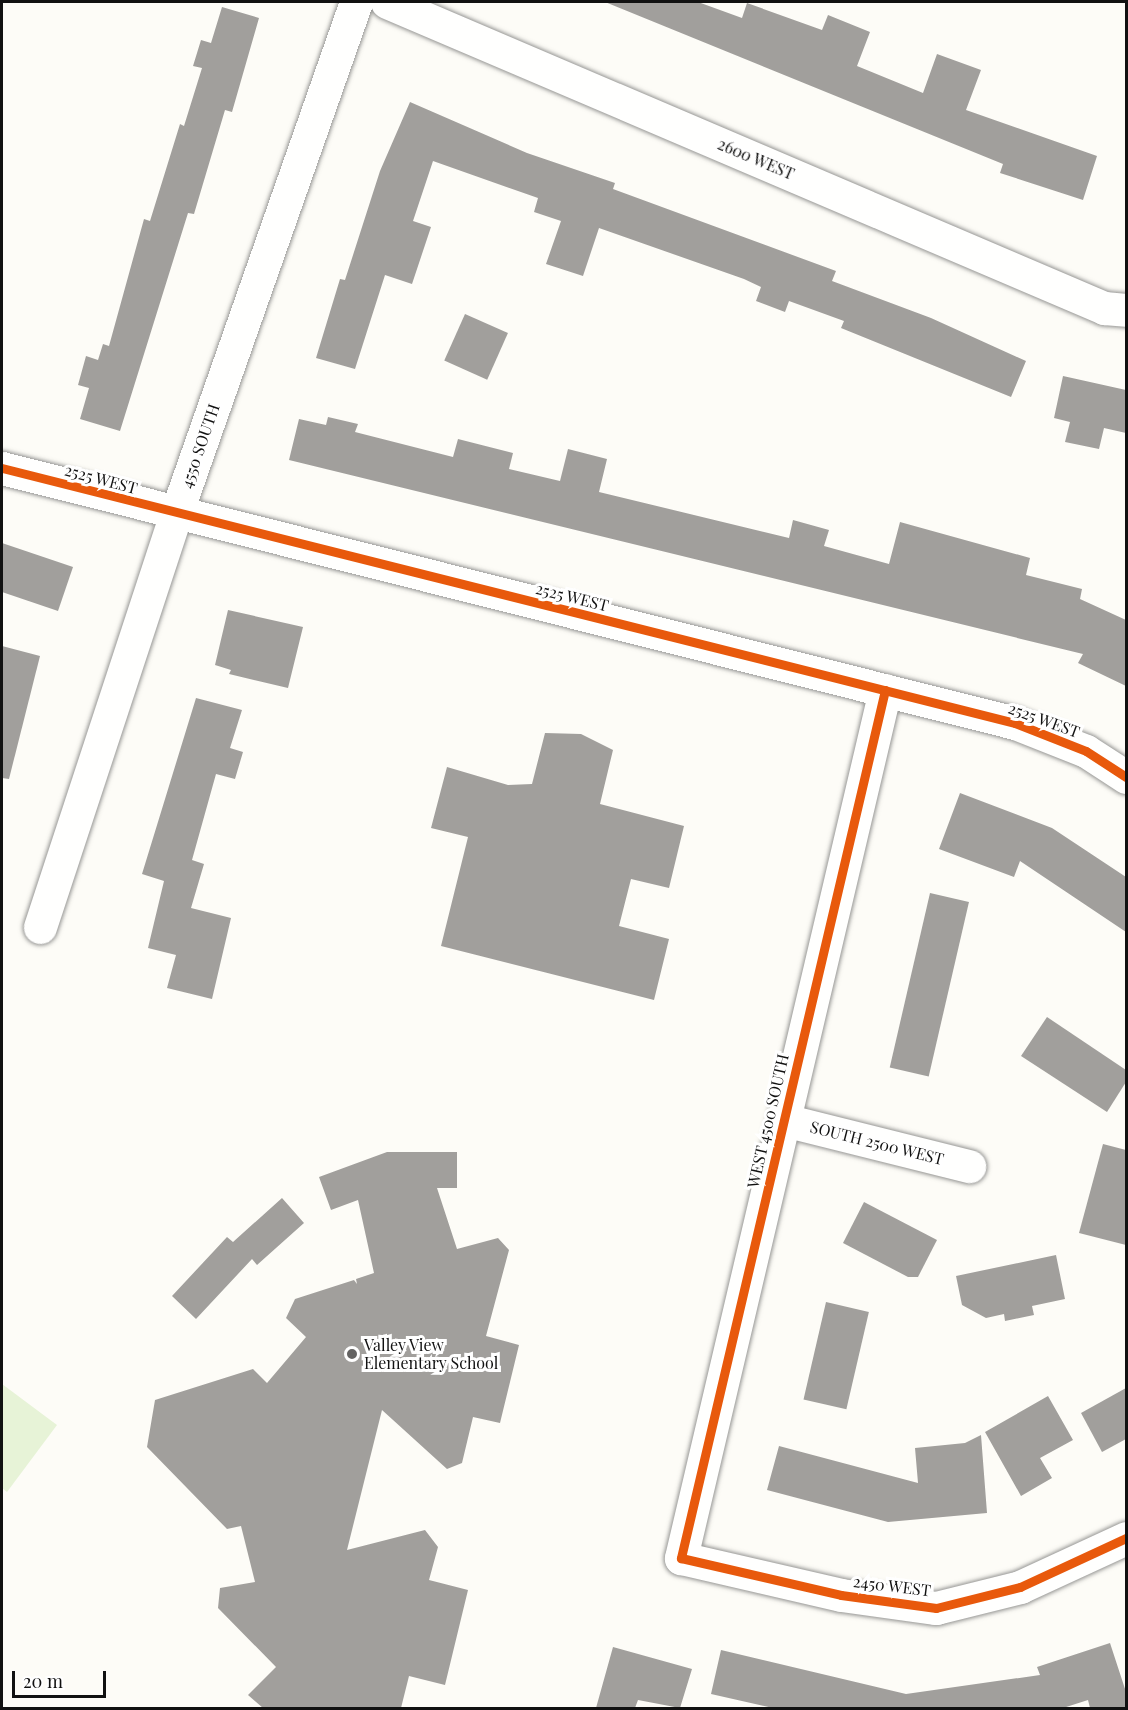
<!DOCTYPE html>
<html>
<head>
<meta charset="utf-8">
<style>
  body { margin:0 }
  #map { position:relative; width:1128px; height:1710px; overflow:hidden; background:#fdfcf7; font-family:"Playfair Display",serif }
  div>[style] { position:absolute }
  .green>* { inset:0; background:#e7f3d7 }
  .building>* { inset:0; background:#a19f9c; transform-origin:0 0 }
  .roads { filter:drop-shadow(0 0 2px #979795) drop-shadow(0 0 2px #979795) }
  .minor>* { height:33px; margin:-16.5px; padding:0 16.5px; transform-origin:16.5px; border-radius:16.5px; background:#fffffe }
  .cycleway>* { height:9px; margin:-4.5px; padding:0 4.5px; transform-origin:4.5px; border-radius:4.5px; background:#e8590c }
  .dots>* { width:16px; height:16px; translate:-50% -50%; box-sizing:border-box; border:3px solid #fff; border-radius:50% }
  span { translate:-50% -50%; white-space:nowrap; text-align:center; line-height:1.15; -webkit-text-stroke:6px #fff; paint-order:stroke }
  .street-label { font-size:16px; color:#111 }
  .poi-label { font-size:16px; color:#111 }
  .left { translate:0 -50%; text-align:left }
  .frame { position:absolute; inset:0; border:3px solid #111; pointer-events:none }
  .scale { position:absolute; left:12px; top:1671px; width:94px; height:27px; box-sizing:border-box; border:3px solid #111; border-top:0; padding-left:8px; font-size:18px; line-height:21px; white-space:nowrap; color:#111; -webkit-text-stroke:4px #fff; paint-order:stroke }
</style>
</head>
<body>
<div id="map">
  <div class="green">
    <div style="clip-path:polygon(2px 1384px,57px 1425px,7px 1492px,2px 1488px)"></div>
  </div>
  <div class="building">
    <div style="clip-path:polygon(605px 2px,698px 2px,742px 18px,747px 3px,822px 30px,828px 15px,870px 32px,857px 66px,923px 93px,937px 54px,981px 70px,966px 110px,1097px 156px,1083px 200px,1000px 173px,1003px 164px)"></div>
    <div style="clip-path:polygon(222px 7px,259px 18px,232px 112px,225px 110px,194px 214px,188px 213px,120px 431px,80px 419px,89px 388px,78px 385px,86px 356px,98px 360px,103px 344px,109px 346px,144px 219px,150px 221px,180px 124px,184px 126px,202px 68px,193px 66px,201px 40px,211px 43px)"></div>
    <div style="clip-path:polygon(410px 102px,527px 153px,615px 183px,613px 189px,836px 271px,832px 281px,931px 318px,1026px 361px,1011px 397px,841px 328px,844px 321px,789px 301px,785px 312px,756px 301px,761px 287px,744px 279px,599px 228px,583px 276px,546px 264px,561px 221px,534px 212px,538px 198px,433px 161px,413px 221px,431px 227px,412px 284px,385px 275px,355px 369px,316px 358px,340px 279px,345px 280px,380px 171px)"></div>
    <div style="left:465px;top:314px;width:47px;height:51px;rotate:24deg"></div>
    <div style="clip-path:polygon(1063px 376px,1126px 390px,1126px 433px,1104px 428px,1099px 449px,1065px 442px,1070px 422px,1054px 418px)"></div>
    <div style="clip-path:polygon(328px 417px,358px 424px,355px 432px,453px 457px,458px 439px,513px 453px,509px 469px,560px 481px,568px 449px,607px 459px,599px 492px,789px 538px,793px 520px,829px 530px,824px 546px,889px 564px,900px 522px,1030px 558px,1026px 575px,1082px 589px,1080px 599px,1126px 620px,1126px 686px,1078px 663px,1083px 654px,289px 460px,299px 419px,326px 425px)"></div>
    <div style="clip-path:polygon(2px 543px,73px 567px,58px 611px,2px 592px)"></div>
    <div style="clip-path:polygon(228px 610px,303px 627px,288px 688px,229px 674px,231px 670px,215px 665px)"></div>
    <div style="clip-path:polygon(2px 646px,40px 656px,9px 779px,2px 778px)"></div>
    <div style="clip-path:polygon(196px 698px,242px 710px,230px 748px,243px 752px,235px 779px,216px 774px,192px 860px,204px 864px,191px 908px,231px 918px,212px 999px,167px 988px,176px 955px,148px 948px,164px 881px,142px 874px)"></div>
    <div style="clip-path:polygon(545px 733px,581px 734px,613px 750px,600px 804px,684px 826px,669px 888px,631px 879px,619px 926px,669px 939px,654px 1000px,441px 946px,468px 837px,431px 828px,447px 767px,508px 785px,532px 784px)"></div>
    <div style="clip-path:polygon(960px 793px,1052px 828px,1126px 877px,1126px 932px,1020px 861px,1014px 877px,939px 849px)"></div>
    <div style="left:930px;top:893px;width:40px;height:179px;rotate:13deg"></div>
    <div style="clip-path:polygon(1047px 1017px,1126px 1070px,1126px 1082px,1107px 1112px,1021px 1056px)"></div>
    <div style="clip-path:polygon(1103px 1144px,1126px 1150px,1126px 1245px,1079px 1233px)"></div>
    <div style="clip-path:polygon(387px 1152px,457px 1152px,457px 1188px,437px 1188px,457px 1249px,498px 1238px,509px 1250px,486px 1336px,519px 1345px,500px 1423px,473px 1417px,462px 1463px,447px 1469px,382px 1410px,347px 1550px,425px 1530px,438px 1547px,429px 1580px,468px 1590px,445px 1685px,409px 1676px,401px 1708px,263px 1708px,248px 1695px,276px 1667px,218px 1608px,220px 1588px,255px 1582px,241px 1526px,227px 1529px,147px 1447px,155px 1400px,253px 1369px,267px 1383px,306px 1337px,286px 1318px,295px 1299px,354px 1280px,357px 1284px,356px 1279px,374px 1273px,358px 1200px,331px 1210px,319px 1177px)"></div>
    <div style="clip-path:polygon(282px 1198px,304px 1223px,257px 1265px,252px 1259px,196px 1319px,172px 1296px,227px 1237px,233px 1242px)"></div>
    <div style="clip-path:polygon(864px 1202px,937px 1240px,918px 1277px,908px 1277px,843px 1243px)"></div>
    <div style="clip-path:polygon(1056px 1255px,1065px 1299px,1032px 1306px,1034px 1315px,1005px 1321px,1004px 1314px,986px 1318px,962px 1305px,956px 1276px)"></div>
    <div style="left:826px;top:1302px;width:44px;height:100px;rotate:13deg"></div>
    <div style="clip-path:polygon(1126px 1388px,1126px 1439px,1102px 1452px,1081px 1413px)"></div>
    <div style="clip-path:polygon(1048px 1396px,1073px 1440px,1040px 1458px,1052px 1478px,1021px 1496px,985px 1432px)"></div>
    <div style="clip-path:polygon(981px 1435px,987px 1513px,888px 1522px,767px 1490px,779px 1446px,918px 1483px,915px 1448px,965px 1443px)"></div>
    <div style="clip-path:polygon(1110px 1643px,1126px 1692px,1126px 1708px,1090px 1708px,1088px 1700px,1063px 1708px,773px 1708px,711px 1694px,721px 1650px,906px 1694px,1040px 1675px,1037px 1667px)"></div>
    <div style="clip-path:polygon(613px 1647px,692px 1669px,680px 1708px,638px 1700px,635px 1708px,596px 1708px)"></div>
  </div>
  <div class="roads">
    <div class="minor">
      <div style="left:387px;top:2px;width:780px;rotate:23.11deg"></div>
      <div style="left:1104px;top:308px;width:22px;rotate:5deg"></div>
      <div style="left:2px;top:468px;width:1045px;rotate:14.13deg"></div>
      <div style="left:1015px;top:723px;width:76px;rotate:21.5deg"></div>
      <div style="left:1086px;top:751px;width:48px;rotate:33deg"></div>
      <div style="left:885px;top:690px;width:892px;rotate:103.23deg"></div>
      <div style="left:681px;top:1558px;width:164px;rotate:13deg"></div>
      <div style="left:841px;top:1595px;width:96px;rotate:7.8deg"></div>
      <div style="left:936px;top:1608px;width:87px;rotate:-14deg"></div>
      <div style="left:1020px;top:1587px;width:117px;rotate:-24.8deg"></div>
      <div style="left:40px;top:927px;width:435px;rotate:-71.8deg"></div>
      <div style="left:176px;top:514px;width:543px;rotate:-70.63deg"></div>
      <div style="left:784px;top:1120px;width:191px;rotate:14deg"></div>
    </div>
  </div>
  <div class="cycleway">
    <div style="left:2px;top:468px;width:1045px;rotate:14.13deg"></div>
    <div style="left:1015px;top:723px;width:76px;rotate:21.5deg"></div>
    <div style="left:1086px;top:751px;width:48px;rotate:33deg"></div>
    <div style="left:885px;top:690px;width:892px;rotate:103.23deg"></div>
    <div style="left:681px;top:1558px;width:164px;rotate:13deg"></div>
    <div style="left:841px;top:1595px;width:96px;rotate:7.8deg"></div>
    <div style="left:936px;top:1608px;width:87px;rotate:-14deg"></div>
    <div style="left:1020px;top:1587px;width:117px;rotate:-24.8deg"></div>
  </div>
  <div class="dots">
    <div style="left:352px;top:1354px;background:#646362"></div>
  </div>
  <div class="street-label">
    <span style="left:756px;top:159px;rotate:23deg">2600 WEST</span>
    <span style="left:200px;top:446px;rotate:-71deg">4550 SOUTH</span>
    <span style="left:101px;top:479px;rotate:15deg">2525 WEST</span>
    <span style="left:572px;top:597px;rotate:14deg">2525 WEST</span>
    <span style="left:1044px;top:720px;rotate:20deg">2525 WEST</span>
    <span style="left:768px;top:1121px;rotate:-77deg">WEST 4500 SOUTH</span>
    <span style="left:877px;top:1143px;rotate:14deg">SOUTH 2500 WEST</span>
    <span style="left:892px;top:1586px;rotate:7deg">2450 WEST</span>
  </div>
  <div class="poi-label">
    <span class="left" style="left:364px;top:1354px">Valley View<br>Elementary School</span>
  </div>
  <div class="frame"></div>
  <div class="scale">20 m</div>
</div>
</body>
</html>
